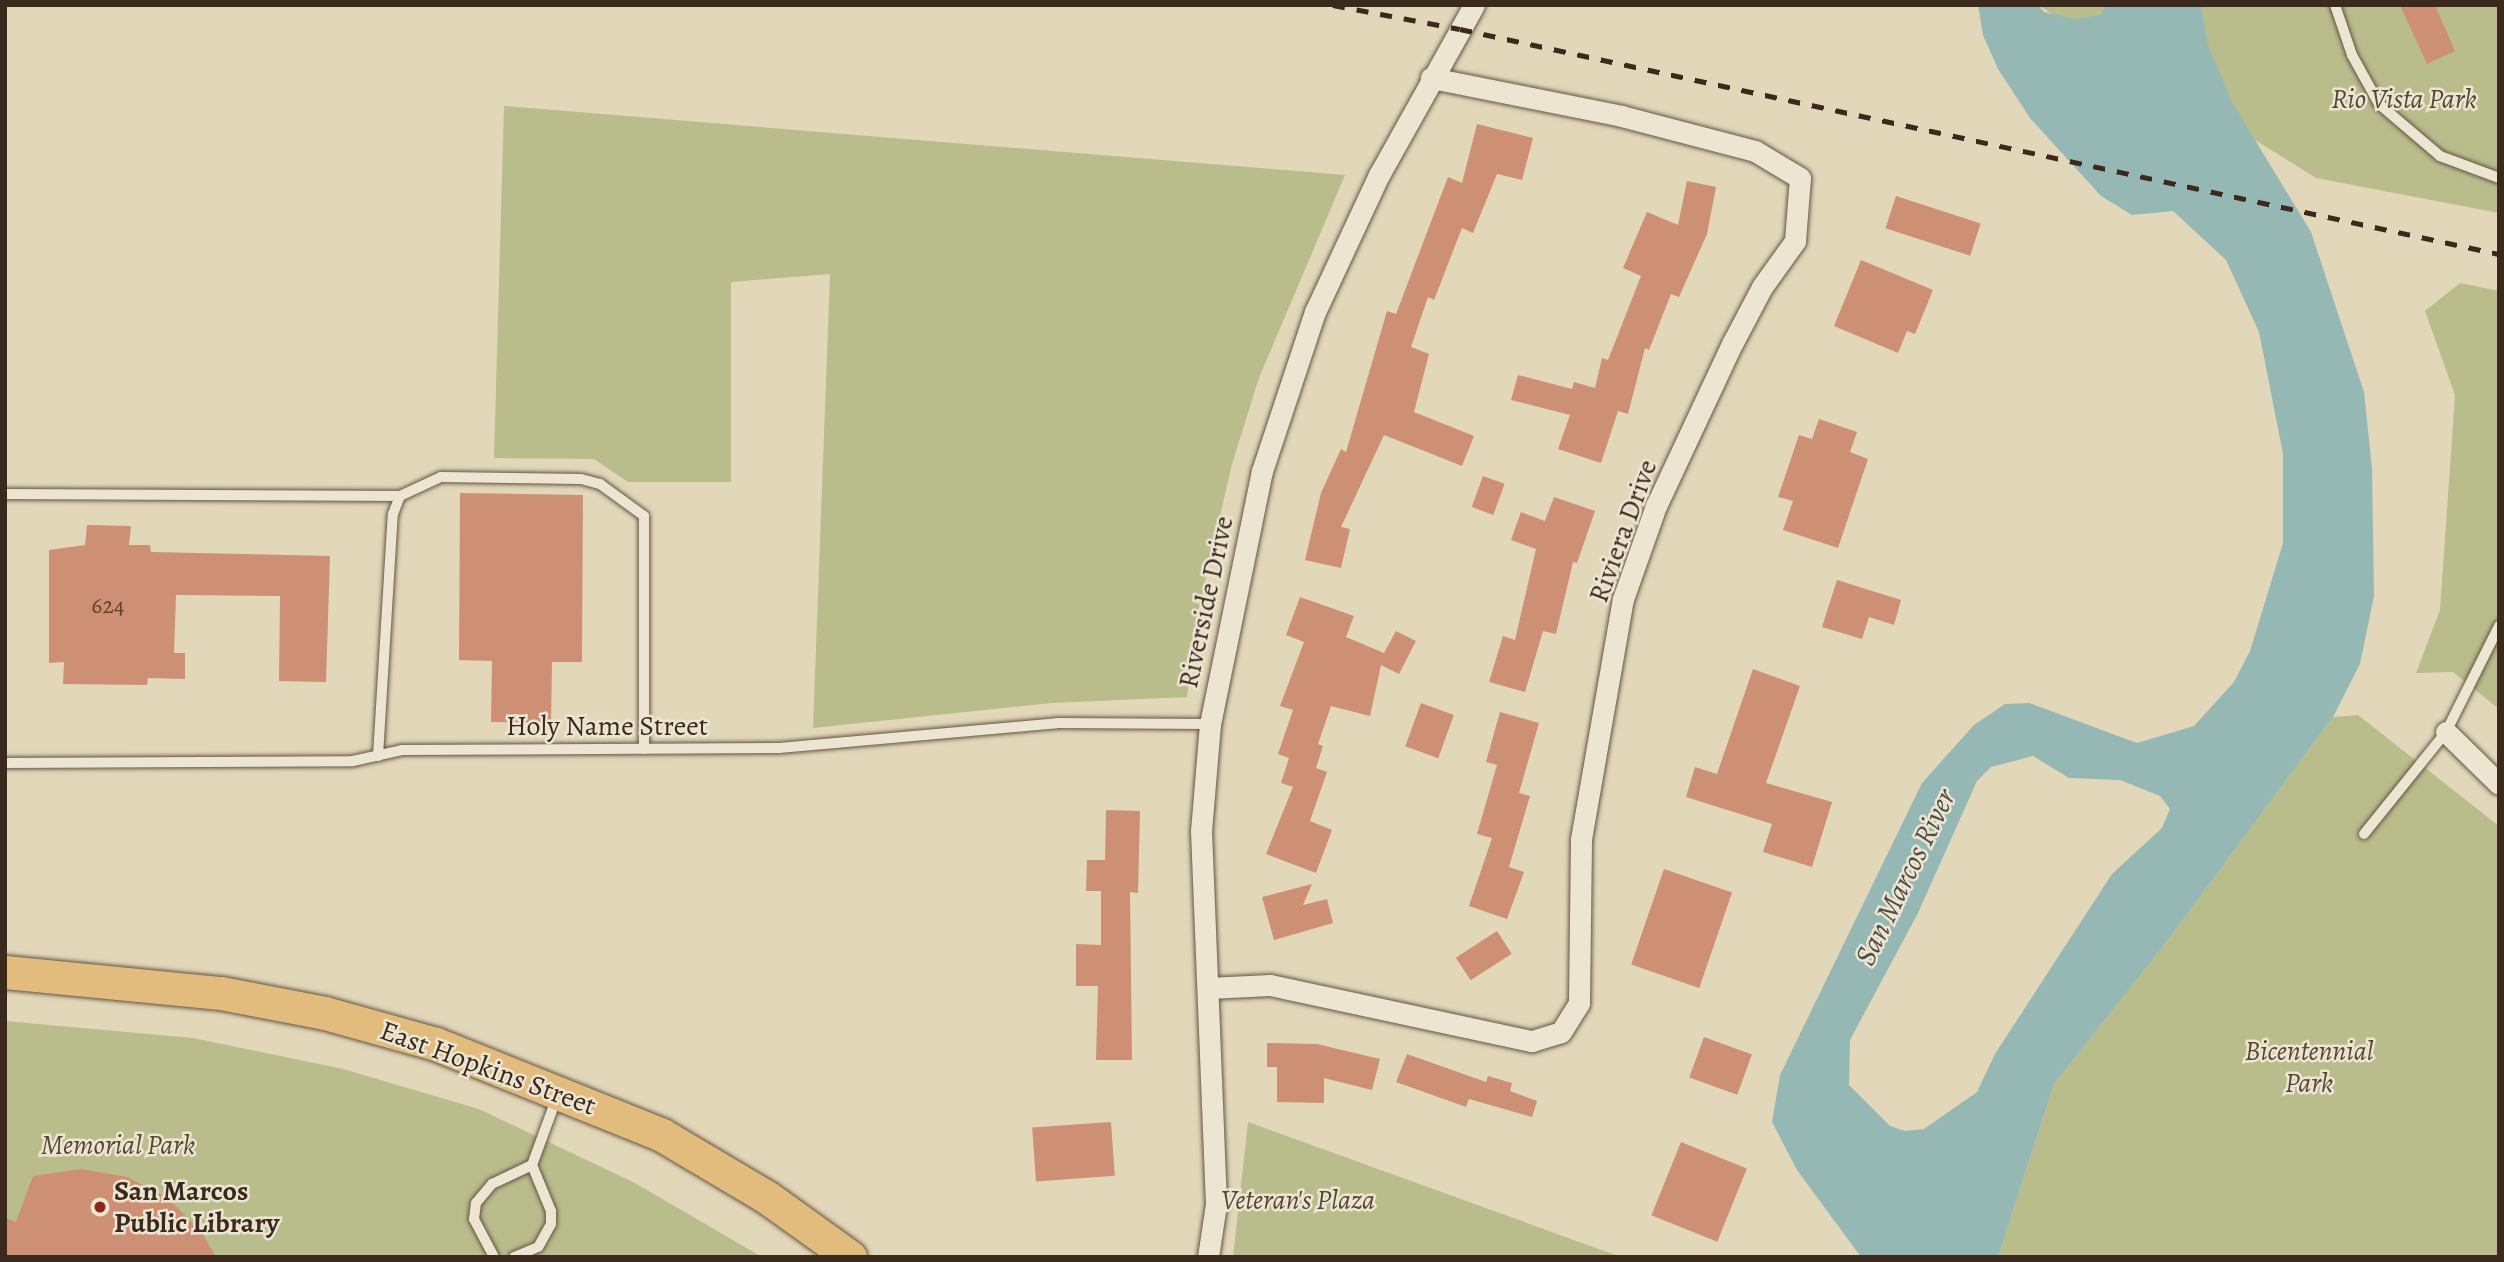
<!DOCTYPE html>
<html>
<head>
<meta charset="utf-8">
<style>
  body { margin:0 }
  #map { position:relative; width:2504px; height:1262px; overflow:hidden; background:#e2d7b9; font-family:Alegreya,serif }
  div>[style] { position:absolute }
  .green>* { inset:0; background:#b9bd8b }
  .water>* { inset:0; background:#96b8b5 }
  .building>* { inset:0; background:#cd9074; transform-origin:0 0 }
  .roads { filter:drop-shadow(0 0 2px #665445) drop-shadow(0 0 2px #665445) }
  .lane>* { height:10px; margin:-5px; padding:0 5px; transform-origin:5px; border-radius:5px; background:#ece5d2 }
  .street>* { height:21px; margin:-10.5px; padding:0 10.5px; transform-origin:10.5px; border-radius:10.5px; background:#ece5d2 }
  .primary>* { height:33px; margin:-16.5px; padding:0 16.5px; transform-origin:16.5px; border-radius:16.5px; background:#e1bc7c }
  .rail>* { height:5px; margin-top:-2.5px; transform-origin:0; background:repeating-linear-gradient(90deg,#3c291e 0 12px,transparent 0 24px) }
  .dots>* { width:19px; height:19px; translate:-50% -50%; box-sizing:border-box; border:4px solid #ece5d2; border-radius:50% }
  span { translate:-50% -50%; white-space:nowrap; text-align:center; line-height:1.15; -webkit-text-stroke:5px #ece5d2; paint-order:stroke }
  .number-label { font-size:24px; color:#604334 }
  .number-label span { -webkit-text-stroke-width:0 }
  .park-label { font-size:28px; color:#554734; font-style:italic }
  .street-label { font-size:28px; color:#3c291e }
  .poi-label { font-size:28px; color:#3c291e; font-weight:700 }
  .left { translate:0 -50%; text-align:left }
  .water-label { font-size:30px; color:#524d44; font-style:italic }
  .frame { position:absolute; inset:0; border:7px solid #3c291e; pointer-events:none }
</style>
</head>
<body>
<div id="map">
  <div class="green">
    <div style="clip-path:polygon(2038px 5px,2499px 5px,2499px 213px,2316px 178px)"></div>
    <div style="clip-path:polygon(504px 106px,1345px 175px,1259px 378px,1232px 464px,1197px 616px,1187px 697px,1052px 703px,813px 728px,830px 274px,731px 282px,731px 482px,628px 482px,594px 459px,494px 458px)"></div>
    <div style="clip-path:polygon(2460px 283px,2499px 291px,2499px 709px,2453px 672px,2416px 673px,2440px 610px,2455px 395px,2425px 311px)"></div>
    <div style="clip-path:polygon(2358px 715px,2499px 826px,2499px 1257px,1998px 1257px,2054px 1084px,2165px 944px,2333px 717px)"></div>
    <div style="clip-path:polygon(5px 1021px,193px 1038px,343px 1069px,479px 1109px,635px 1183px,762px 1257px,5px 1257px)"></div>
    <div style="clip-path:polygon(1248px 1122px,1621px 1257px,1233px 1257px)"></div>
  </div>
  <div class="water">
    <div style="clip-path:polygon(evenodd,1978px 5px,2038px 5px,2044px 12px,2074px 19px,2100px 15px,2106px 5px,2201px 5px,2208px 45px,2232px 102px,2311px 232px,2364px 392px,2372px 468px,2374px 596px,2360px 664px,2333px 717px,2165px 944px,2054px 1084px,1998px 1257px,1861px 1257px,1797px 1170px,1772px 1122px,1780px 1075px,1922px 783px,1974px 725px,2005px 704px,2029px 703px,2137px 743px,2194px 726px,2234px 682px,2250px 651px,2283px 543px,2283px 454px,2259px 332px,2226px 260px,2173px 211px,2132px 215px,2101px 196px,2030px 118px,1998px 69px,1983px 35px,1978px 5px,2033px 756px,2069px 778px,2120px 780px,2160px 796px,2170px 809px,2162px 828px,2112px 874px,1995px 1054px,1977px 1092px,1924px 1129px,1905px 1131px,1890px 1126px,1849px 1085px,1850px 1040px,1918px 913px,1977px 781px,1991px 767px,2033px 756px)"></div>
  </div>
  <div class="building">
    <div style="clip-path:polygon(2400px 5px,2435px 5px,2455px 51px,2427px 64px)"></div>
    <div style="clip-path:polygon(1477px 124px,1533px 138px,1522px 180px,1497px 174px,1473px 233px,1462px 228px,1434px 300px,1428px 297px,1411px 347px,1429px 354px,1414px 412px,1474px 436px,1462px 466px,1384px 435px,1341px 527px,1350px 529px,1341px 568px,1305px 560px,1321px 493px,1341px 449px,1346px 452px,1387px 311px,1396px 314px,1448px 177px,1462px 183px)"></div>
    <div style="clip-path:polygon(1687px 181px,1716px 187px,1707px 234px,1679px 297px,1671px 294px,1649px 350px,1645px 348px,1628px 414px,1618px 411px,1601px 463px,1558px 449px,1570px 415px,1511px 400px,1518px 375px,1572px 389px,1574px 382px,1595px 388px,1602px 358px,1608px 360px,1641px 276px,1623px 268px,1647px 212px,1678px 225px)"></div>
    <div style="left:1896px;top:196px;width:89px;height:34px;rotate:18deg"></div>
    <div style="clip-path:polygon(1861px 260px,1933px 290px,1915px 334px,1907px 331px,1898px 353px,1834px 326px)"></div>
    <div style="clip-path:polygon(1819px 419px,1857px 432px,1850px 452px,1868px 459px,1838px 548px,1783px 530px,1793px 501px,1778px 497px,1799px 435px,1812px 439px)"></div>
    <div style="left:1483px;top:476px;width:23px;height:33px;rotate:20deg"></div>
    <div style="clip-path:polygon(460px 493px,583px 495px,582px 662px,552px 662px,551px 723px,491px 722px,492px 661px,459px 660px)"></div>
    <div style="clip-path:polygon(1554px 497px,1595px 511px,1577px 563px,1573px 562px,1556px 634px,1543px 631px,1525px 692px,1489px 682px,1503px 636px,1515px 640px,1536px 549px,1511px 540px,1521px 512px,1545px 521px)"></div>
    <div style="clip-path:polygon(87px 525px,131px 526px,129px 545px,150px 545px,151px 552px,330px 556px,326px 682px,279px 681px,280px 596px,176px 595px,174px 653px,185px 653px,185px 679px,148px 678px,147px 685px,63px 684px,64px 662px,49px 663px,49px 550px,85px 545px)"></div>
    <div style="clip-path:polygon(1837px 580px,1901px 600px,1894px 625px,1869px 617px,1862px 639px,1822px 627px)"></div>
    <div style="clip-path:polygon(1300px 597px,1354px 616px,1346px 637px,1384px 653px,1396px 631px,1416px 641px,1399px 674px,1381px 665px,1370px 716px,1331px 706px,1318px 744px,1323px 746px,1316px 768px,1327px 772px,1310px 821px,1332px 830px,1316px 873px,1266px 854px,1293px 787px,1281px 783px,1289px 758px,1278px 754px,1293px 710px,1280px 706px,1304px 642px,1286px 635px)"></div>
    <div style="clip-path:polygon(1753px 669px,1800px 686px,1766px 783px,1832px 802px,1812px 867px,1763px 852px,1772px 824px,1686px 797px,1695px 767px,1717px 774px)"></div>
    <div style="left:1421px;top:703px;width:35px;height:46px;rotate:20deg"></div>
    <div style="clip-path:polygon(1500px 712px,1539px 723px,1519px 793px,1530px 796px,1509px 867px,1524px 872px,1507px 919px,1469px 906px,1492px 838px,1477px 834px,1497px 765px,1486px 762px)"></div>
    <div style="clip-path:polygon(1106px 810px,1140px 811px,1138px 893px,1130px 892px,1132px 1060px,1096px 1060px,1098px 986px,1076px 986px,1076px 944px,1101px 945px,1101px 891px,1086px 891px,1087px 860px,1105px 860px)"></div>
    <div style="left:1664px;top:869px;width:72px;height:101px;rotate:19deg"></div>
    <div style="clip-path:polygon(1312px 884px,1303px 905px,1327px 899px,1333px 923px,1274px 940px,1262px 897px)"></div>
    <div style="left:1497px;top:931px;width:27px;height:49px;rotate:57deg"></div>
    <div style="left:1704px;top:1037px;width:51px;height:43px;rotate:20deg"></div>
    <div style="clip-path:polygon(1267px 1043px,1317px 1044px,1380px 1059px,1372px 1090px,1324px 1078px,1324px 1103px,1277px 1102px,1277px 1067px,1267px 1067px)"></div>
    <div style="clip-path:polygon(1407px 1054px,1486px 1082px,1488px 1076px,1512px 1083px,1510px 1091px,1537px 1101px,1532px 1117px,1469px 1099px,1466px 1107px,1396px 1082px)"></div>
    <div style="left:1111px;top:1122px;width:54px;height:79px;rotate:86deg"></div>
    <div style="left:1681px;top:1142px;width:71px;height:79px;rotate:22deg"></div>
    <div style="clip-path:polygon(81px 1169px,127px 1177px,169px 1199px,202px 1233px,216px 1257px,5px 1257px,5px 1218px,16px 1222px,33px 1176px)"></div>
  </div>
  <div class="roads">
    <div class="lane">
      <div style="left:2335px;top:5px;width:53px;rotate:71.2deg"></div>
      <div style="left:2352px;top:55px;width:56px;rotate:61.1deg"></div>
      <div style="left:2379px;top:104px;width:80px;rotate:40.4deg"></div>
      <div style="left:2440px;top:156px;width:63px;rotate:20.4deg"></div>
      <div style="left:5px;top:494px;width:395px;rotate:0.3deg"></div>
      <div style="left:378px;top:756px;width:242px;rotate:-86.5deg"></div>
      <div style="left:393px;top:514px;width:19px;rotate:-69deg"></div>
      <div style="left:400px;top:496px;width:45px;rotate:-24.9deg"></div>
      <div style="left:441px;top:477px;width:140px;rotate:0.8deg"></div>
      <div style="left:581px;top:479px;width:20px;rotate:15deg"></div>
      <div style="left:600px;top:484px;width:54px;rotate:36deg"></div>
      <div style="left:644px;top:516px;width:233px;rotate:90deg"></div>
      <div style="left:5px;top:763px;width:348px;rotate:-0.3deg"></div>
      <div style="left:353px;top:761px;width:50px;rotate:-12.7deg"></div>
      <div style="left:402px;top:750px;width:377px;rotate:-0.3deg"></div>
      <div style="left:779px;top:748px;width:279px;rotate:-5.1deg"></div>
      <div style="left:1057px;top:723px;width:153px;rotate:0.4deg"></div>
      <div style="left:2364px;top:834px;width:131px;rotate:-51.2deg"></div>
      <div style="left:2446px;top:732px;width:119px;rotate:-63.4deg"></div>
      <div style="left:532px;top:1165px;width:72px;rotate:-69.8deg"></div>
      <div style="left:494px;top:1257px;width:43px;rotate:-117.8deg"></div>
      <div style="left:474px;top:1219px;width:16px;rotate:-83deg"></div>
      <div style="left:476px;top:1203px;width:25px;rotate:-50deg"></div>
      <div style="left:492px;top:1184px;width:44px;rotate:-25.4deg"></div>
      <div style="left:532px;top:1165px;width:50px;rotate:67.6deg"></div>
      <div style="left:551px;top:1211px;width:13px;rotate:90deg"></div>
      <div style="left:551px;top:1224px;width:26px;rotate:119deg"></div>
      <div style="left:538px;top:1247px;width:26px;rotate:157deg"></div>
    </div>
    <div class="street">
      <div style="left:2446px;top:732px;width:74px;rotate:44.5deg"></div>
      <div style="left:1208px;top:988px;width:62px;rotate:-2.8deg"></div>
      <div style="left:1270px;top:985px;width:268px;rotate:12.1deg"></div>
      <div style="left:1532px;top:1041px;width:30px;rotate:-17deg"></div>
      <div style="left:1561px;top:1032px;width:34px;rotate:-58deg"></div>
      <div style="left:1579px;top:1003px;width:164px;rotate:-89.3deg"></div>
      <div style="left:1581px;top:839px;width:244px;rotate:-80.1deg"></div>
      <div style="left:1623px;top:599px;width:99px;rotate:-70.5deg"></div>
      <div style="left:1656px;top:506px;width:179px;rotate:-64.9deg"></div>
      <div style="left:1732px;top:344px;width:64px;rotate:-62.2deg"></div>
      <div style="left:1762px;top:287px;width:57px;rotate:-54.3deg"></div>
      <div style="left:1795px;top:241px;width:63px;rotate:-85.5deg"></div>
      <div style="left:1800px;top:178px;width:52px;rotate:-149deg"></div>
      <div style="left:1755px;top:151px;width:138px;rotate:-165.3deg"></div>
      <div style="left:1622px;top:116px;width:195px;rotate:-168.7deg"></div>
      <div style="left:1208px;top:1257px;width:54px;rotate:-81.4deg"></div>
      <div style="left:1216px;top:1204px;width:373px;rotate:-92.3deg"></div>
      <div style="left:1201px;top:831px;width:107px;rotate:-85.2deg"></div>
      <div style="left:1210px;top:724px;width:258px;rotate:-78.4deg"></div>
      <div style="left:1262px;top:471px;width:168px;rotate:-71.6deg"></div>
      <div style="left:1315px;top:312px;width:151px;rotate:-65deg"></div>
      <div style="left:1379px;top:175px;width:195px;rotate:-60.8deg"></div>
    </div>
    <div class="primary">
      <div style="left:5px;top:972px;width:217px;rotate:5.6deg"></div>
      <div style="left:221px;top:993px;width:106px;rotate:10.9deg"></div>
      <div style="left:325px;top:1013px;width:115px;rotate:15.6deg"></div>
      <div style="left:436px;top:1044px;width:244px;rotate:21.9deg"></div>
      <div style="left:662px;top:1135px;width:123px;rotate:30.7deg"></div>
      <div style="left:768px;top:1198px;width:101px;rotate:35.7deg"></div>
    </div>
  </div>
  <div class="rail">
    <div style="left:1333px;top:5px;width:129px;rotate:10.7deg"></div>
    <div style="left:1460px;top:29px;width:1063px;rotate:12.22deg"></div>
  </div>
  <div class="dots">
    <div style="left:100px;top:1207px;background:#8f2418"></div>
  </div>
  <div class="number-label">
    <span style="left:108px;top:606px">624</span>
  </div>
  <div class="park-label">
    <span style="left:2404px;top:99px">Rio Vista Park</span>
    <span style="left:2309px;top:1067px">Bicentennial<br>Park</span>
    <span style="left:118px;top:1145px">Memorial Park</span>
    <span style="left:1298px;top:1200px">Veteran's Plaza</span>
  </div>
  <div class="street-label">
    <span style="left:1623px;top:531px;rotate:-70deg">Riviera Drive</span>
    <span style="left:1206px;top:602px;rotate:-78deg">Riverside Drive</span>
    <span style="left:607px;top:726px">Holy Name Street</span>
    <span style="left:488px;top:1068px;rotate:20deg">East Hopkins Street</span>
  </div>
  <div class="poi-label">
    <span class="left" style="left:114px;top:1207px">San Marcos<br>Public Library</span>
  </div>
  <div class="water-label">
    <span style="left:1905px;top:877px;rotate:-64deg">San Marcos River</span>
  </div>
  <div class="frame"></div>
</div>
</body>
</html>
